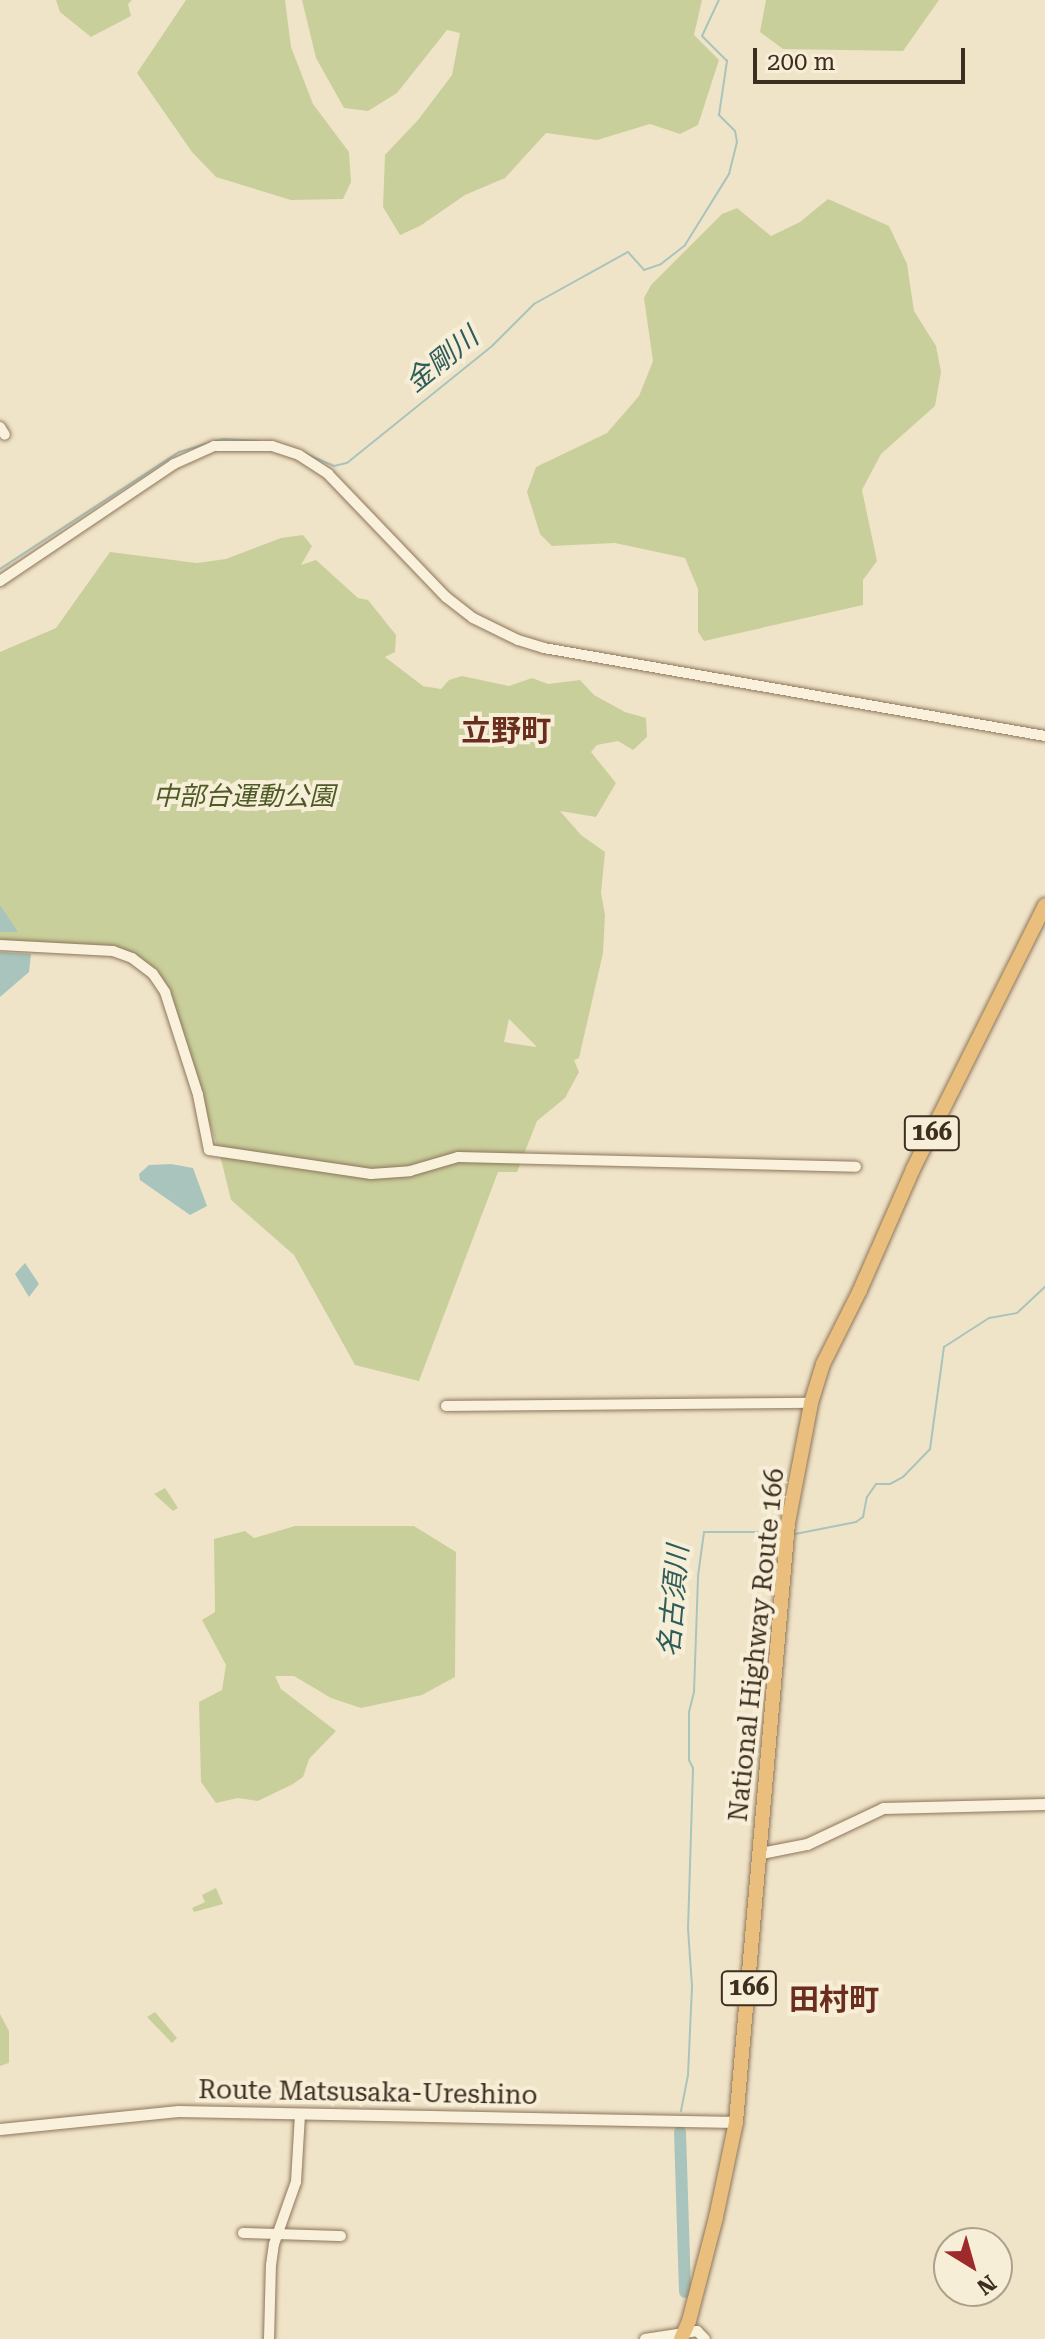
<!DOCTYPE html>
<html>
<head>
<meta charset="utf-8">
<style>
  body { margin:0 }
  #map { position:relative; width:1045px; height:2339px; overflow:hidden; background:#f0e4c8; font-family:"Roboto Serif","Noto Sans JP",serif }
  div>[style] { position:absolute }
  .green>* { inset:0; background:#c9cf9b }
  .water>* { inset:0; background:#a9c4bc }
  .stream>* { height:2px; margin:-1px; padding:0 1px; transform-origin:1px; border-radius:1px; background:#a9c4bc }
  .river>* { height:12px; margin:-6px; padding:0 6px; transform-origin:6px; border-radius:6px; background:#a9c4bc }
  .roads { filter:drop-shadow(0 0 2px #8d765c) drop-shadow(0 0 2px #8d765c) }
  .tertiary>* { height:10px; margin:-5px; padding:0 5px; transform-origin:5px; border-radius:5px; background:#faf1dc }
  .secondary>* { height:11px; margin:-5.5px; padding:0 5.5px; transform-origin:5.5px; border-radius:5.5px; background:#faf1dc }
  .trunk>* { height:14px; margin:-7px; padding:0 7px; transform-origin:7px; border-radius:7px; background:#eabe7c }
  span { translate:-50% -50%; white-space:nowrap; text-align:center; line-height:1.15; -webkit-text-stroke:8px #f7eed8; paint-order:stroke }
  .shield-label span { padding:2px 6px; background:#f7eed8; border:2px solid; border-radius:6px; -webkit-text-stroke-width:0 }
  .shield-label { font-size:24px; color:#3d2e20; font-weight:700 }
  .park-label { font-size:26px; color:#4d5a26; font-style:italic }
  .street-label { font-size:26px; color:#3d2e20 }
  .water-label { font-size:28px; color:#2f5d5a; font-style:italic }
  .quarter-label { font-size:30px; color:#6b2e1e; font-weight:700 }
  .north { position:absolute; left:933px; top:2227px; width:80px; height:80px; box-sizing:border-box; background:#f7eed8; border:2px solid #ada18e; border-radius:50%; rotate:143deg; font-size:22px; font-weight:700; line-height:32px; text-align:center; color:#3d2e20 }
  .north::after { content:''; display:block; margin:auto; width:28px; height:36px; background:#9e2a2b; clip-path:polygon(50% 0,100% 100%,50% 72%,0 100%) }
  .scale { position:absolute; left:753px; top:48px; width:212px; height:36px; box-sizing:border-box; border:4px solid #3d2e20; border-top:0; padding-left:10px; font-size:24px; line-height:28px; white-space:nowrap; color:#3d2e20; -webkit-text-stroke:6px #f7eed8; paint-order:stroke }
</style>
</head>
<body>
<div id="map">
  <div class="green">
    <div style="clip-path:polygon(56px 0,132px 0,128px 4px,131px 16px,91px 37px,60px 12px)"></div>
    <div style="clip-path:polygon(186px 0,285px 0,291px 47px,313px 104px,349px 152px,351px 182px,343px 199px,291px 200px,216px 177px,192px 152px,137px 73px)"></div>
    <div style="clip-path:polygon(302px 0,702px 0,694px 35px,719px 60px,698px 125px,680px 134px,650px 124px,597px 140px,546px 133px,505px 178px,465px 195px,420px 226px,400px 235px,383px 207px,385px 155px,418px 120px,452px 75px,460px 33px,447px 30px,397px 93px,368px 111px,344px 108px,316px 58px)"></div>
    <div style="clip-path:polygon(766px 0,939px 0,903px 51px,783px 49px,760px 32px)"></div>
    <div style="clip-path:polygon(828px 199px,889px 226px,907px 264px,914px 311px,936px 346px,941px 372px,935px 406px,881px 454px,862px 490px,877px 561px,863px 580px,863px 605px,704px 641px,698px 632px,698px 589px,685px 558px,615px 543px,552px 546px,540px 534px,527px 492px,536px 467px,607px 433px,639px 396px,653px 361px,644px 298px,651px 285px,722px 214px,737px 208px,771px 236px,800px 222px)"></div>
    <div style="clip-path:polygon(evenodd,303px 535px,312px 546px,301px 565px,316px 560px,358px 598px,368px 600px,396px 635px,395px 652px,385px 657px,423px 686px,441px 689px,449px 680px,462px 676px,509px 686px,532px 678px,548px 684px,580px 680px,594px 695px,625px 712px,646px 718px,647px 737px,633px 750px,618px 741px,597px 745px,591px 752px,616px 783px,596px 817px,560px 811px,581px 835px,605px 852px,601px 893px,605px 915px,603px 953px,579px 1058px,574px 1060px,579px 1072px,565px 1098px,537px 1121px,517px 1172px,498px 1172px,419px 1381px,355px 1365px,294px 1255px,231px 1200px,219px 1151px,165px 992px,153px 974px,113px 951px,0 940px,0 652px,56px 628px,110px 552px,197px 563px,226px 559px,281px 538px,303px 535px,509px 1019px,536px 1046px,536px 1047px,504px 1042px,509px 1019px)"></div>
    <div style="clip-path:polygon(165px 1488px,178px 1508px,173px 1511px,154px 1494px)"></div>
    <div style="clip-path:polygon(295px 1526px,414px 1526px,456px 1552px,455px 1677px,422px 1695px,361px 1708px,331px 1698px,294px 1676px,275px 1676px,281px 1689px,336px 1731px,309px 1759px,303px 1777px,293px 1784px,258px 1801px,238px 1798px,216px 1803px,201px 1782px,199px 1702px,222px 1690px,226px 1665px,202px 1620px,215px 1612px,214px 1539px,245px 1531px,254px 1538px)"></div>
    <div style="clip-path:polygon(216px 1888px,223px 1904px,194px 1912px,192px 1908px,205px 1902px,202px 1895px)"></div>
    <div style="clip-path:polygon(155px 2012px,177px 2038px,172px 2043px,147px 2017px)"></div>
    <div style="clip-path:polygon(0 2014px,9px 2031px,9px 2063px,0 2066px)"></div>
  </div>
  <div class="water">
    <div style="clip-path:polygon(0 905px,18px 932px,0 932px)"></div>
    <div style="clip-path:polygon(0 952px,31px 954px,29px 972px,0 997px)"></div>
    <div style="clip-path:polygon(171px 1164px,193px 1168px,207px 1206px,190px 1215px,140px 1180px,139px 1174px,149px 1165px)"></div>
    <div style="clip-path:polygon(25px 1263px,39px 1284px,29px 1297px,15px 1274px)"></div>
  </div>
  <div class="stream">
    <div style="left:306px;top:454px;width:30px;rotate:23deg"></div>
    <div style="left:334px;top:466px;width:13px;rotate:-13deg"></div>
    <div style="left:347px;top:463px;width:188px;rotate:-38.9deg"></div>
    <div style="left:493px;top:345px;width:58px;rotate:-45deg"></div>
    <div style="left:534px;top:304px;width:107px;rotate:-29deg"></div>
    <div style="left:628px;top:252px;width:24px;rotate:48deg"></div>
    <div style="left:644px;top:270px;width:18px;rotate:-19deg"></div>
    <div style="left:661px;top:264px;width:31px;rotate:-38deg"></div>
    <div style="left:685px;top:245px;width:84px;rotate:-58.2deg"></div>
    <div style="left:729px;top:174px;width:33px;rotate:-76deg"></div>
    <div style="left:737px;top:142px;width:11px;rotate:-100deg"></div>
    <div style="left:735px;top:131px;width:23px;rotate:-135deg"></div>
    <div style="left:719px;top:115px;width:55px;rotate:-81.6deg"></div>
    <div style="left:727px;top:61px;width:35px;rotate:-135deg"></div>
    <div style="left:702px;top:36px;width:40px;rotate:-65deg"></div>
    <div style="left:0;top:569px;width:214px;rotate:-33.2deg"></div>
    <div style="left:179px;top:452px;width:46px;rotate:-16.5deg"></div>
    <div style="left:223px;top:439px;width:35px;rotate:3deg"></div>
    <div style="left:795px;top:1534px;width:62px;rotate:-11.1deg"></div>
    <div style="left:856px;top:1522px;width:9px;rotate:-36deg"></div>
    <div style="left:863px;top:1517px;width:20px;rotate:-79deg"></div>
    <div style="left:867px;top:1497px;width:16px;rotate:-55deg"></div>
    <div style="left:876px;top:1484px;width:14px"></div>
    <div style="left:890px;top:1484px;width:15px;rotate:-28deg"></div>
    <div style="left:903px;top:1477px;width:39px;rotate:-46deg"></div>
    <div style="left:930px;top:1449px;width:103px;rotate:-82.2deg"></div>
    <div style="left:944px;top:1347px;width:54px;rotate:-32.8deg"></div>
    <div style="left:989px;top:1318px;width:28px;rotate:-10deg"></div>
    <div style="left:1017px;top:1313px;width:38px;rotate:-43deg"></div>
    <div style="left:681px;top:2111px;width:37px;rotate:-79deg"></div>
    <div style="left:688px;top:2075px;width:89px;rotate:-87.4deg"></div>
    <div style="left:692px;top:1986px;width:57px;rotate:-94deg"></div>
    <div style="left:688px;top:1929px;width:161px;rotate:-88.2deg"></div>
    <div style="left:693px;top:1768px;width:9px;rotate:-117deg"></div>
    <div style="left:689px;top:1760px;width:48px;rotate:-90deg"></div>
    <div style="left:689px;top:1712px;width:21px;rotate:-76deg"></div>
    <div style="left:694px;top:1692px;width:116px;rotate:-88deg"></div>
    <div style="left:698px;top:1576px;width:44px;rotate:-82.2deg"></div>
    <div style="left:704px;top:1532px;width:77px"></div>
  </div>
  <div class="river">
    <div style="left:680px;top:2132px;width:160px;rotate:88.2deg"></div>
  </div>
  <div class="roads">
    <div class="tertiary">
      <div style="left:0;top:427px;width:9px;rotate:58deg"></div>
      <div style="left:0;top:581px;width:210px;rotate:-33.9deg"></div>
      <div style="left:174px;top:464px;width:44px;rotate:-24.2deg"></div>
      <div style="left:214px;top:446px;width:58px"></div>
      <div style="left:272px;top:446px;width:28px;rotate:18deg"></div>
      <div style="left:299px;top:455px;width:35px;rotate:33deg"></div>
      <div style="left:328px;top:474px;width:170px;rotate:46.2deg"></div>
      <div style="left:446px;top:597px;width:34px;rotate:38deg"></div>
      <div style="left:473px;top:618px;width:50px;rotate:26.1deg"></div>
      <div style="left:518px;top:640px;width:27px;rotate:17deg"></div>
      <div style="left:544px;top:648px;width:509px;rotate:9.96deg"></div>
      <div style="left:0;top:945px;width:113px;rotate:3deg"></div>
      <div style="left:113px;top:951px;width:20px;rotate:20deg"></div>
      <div style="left:132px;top:958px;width:26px;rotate:37deg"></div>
      <div style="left:153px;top:974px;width:22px;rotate:56deg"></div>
      <div style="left:165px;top:992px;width:108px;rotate:72.2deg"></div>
      <div style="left:198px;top:1095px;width:56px;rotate:78.7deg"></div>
      <div style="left:209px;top:1150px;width:164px;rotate:8.4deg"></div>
      <div style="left:371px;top:1174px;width:39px;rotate:-4deg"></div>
      <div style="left:410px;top:1171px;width:50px;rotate:-16.3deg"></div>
      <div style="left:458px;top:1157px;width:398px;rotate:1.4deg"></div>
      <div style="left:446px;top:1406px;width:365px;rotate:-0.5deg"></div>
      <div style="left:243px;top:2233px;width:98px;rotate:1.8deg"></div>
      <div style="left:269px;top:2339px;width:74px;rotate:-88.5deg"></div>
      <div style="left:271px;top:2265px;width:21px;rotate:-82deg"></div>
      <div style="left:274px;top:2244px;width:66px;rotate:-70.5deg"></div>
      <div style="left:296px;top:2182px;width:67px;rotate:-86.6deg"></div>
      <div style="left:645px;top:2339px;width:53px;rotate:-8.7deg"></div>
      <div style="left:697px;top:2331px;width:11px;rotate:45deg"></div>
    </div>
    <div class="secondary">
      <div style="left:761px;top:1853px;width:47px;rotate:-11.1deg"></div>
      <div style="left:807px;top:1844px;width:84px;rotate:-25.3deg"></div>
      <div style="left:883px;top:1808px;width:162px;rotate:-1.4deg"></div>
      <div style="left:0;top:2129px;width:179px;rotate:-5.8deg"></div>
      <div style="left:178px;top:2111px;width:558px;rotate:1.13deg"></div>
    </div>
    <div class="trunk">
      <div style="left:681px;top:2339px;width:20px;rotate:-66deg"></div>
      <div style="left:689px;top:2321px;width:107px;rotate:-75.4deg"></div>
      <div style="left:716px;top:2217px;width:97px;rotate:-78.1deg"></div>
      <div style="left:736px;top:2122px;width:601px;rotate:-85.04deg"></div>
      <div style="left:788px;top:1523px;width:122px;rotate:-79.1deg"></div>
      <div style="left:811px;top:1403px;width:41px;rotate:-72.9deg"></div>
      <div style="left:823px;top:1364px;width:83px;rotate:-63.4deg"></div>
      <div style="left:860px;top:1290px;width:132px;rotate:-66.3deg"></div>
      <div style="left:913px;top:1169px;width:295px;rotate:-63.4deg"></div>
    </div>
  </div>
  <div class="shield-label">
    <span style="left:932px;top:1133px">166</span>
    <span style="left:749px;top:1988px">166</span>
  </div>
  <div class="park-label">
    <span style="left:244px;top:797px">中部台運動公園</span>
  </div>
  <div class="street-label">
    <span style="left:757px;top:1645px;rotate:-84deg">National Highway Route 166</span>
    <span style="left:368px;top:2093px;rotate:1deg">Route Matsusaka-Ureshino</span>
  </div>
  <div class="water-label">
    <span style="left:442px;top:360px;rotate:-39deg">金剛川</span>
    <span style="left:674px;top:1601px;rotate:-85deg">名古須川</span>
  </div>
  <div class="quarter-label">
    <span style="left:506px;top:731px">立野町</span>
    <span style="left:834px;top:2000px">田村町</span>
  </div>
  <div class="north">N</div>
  <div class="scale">200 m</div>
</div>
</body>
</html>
